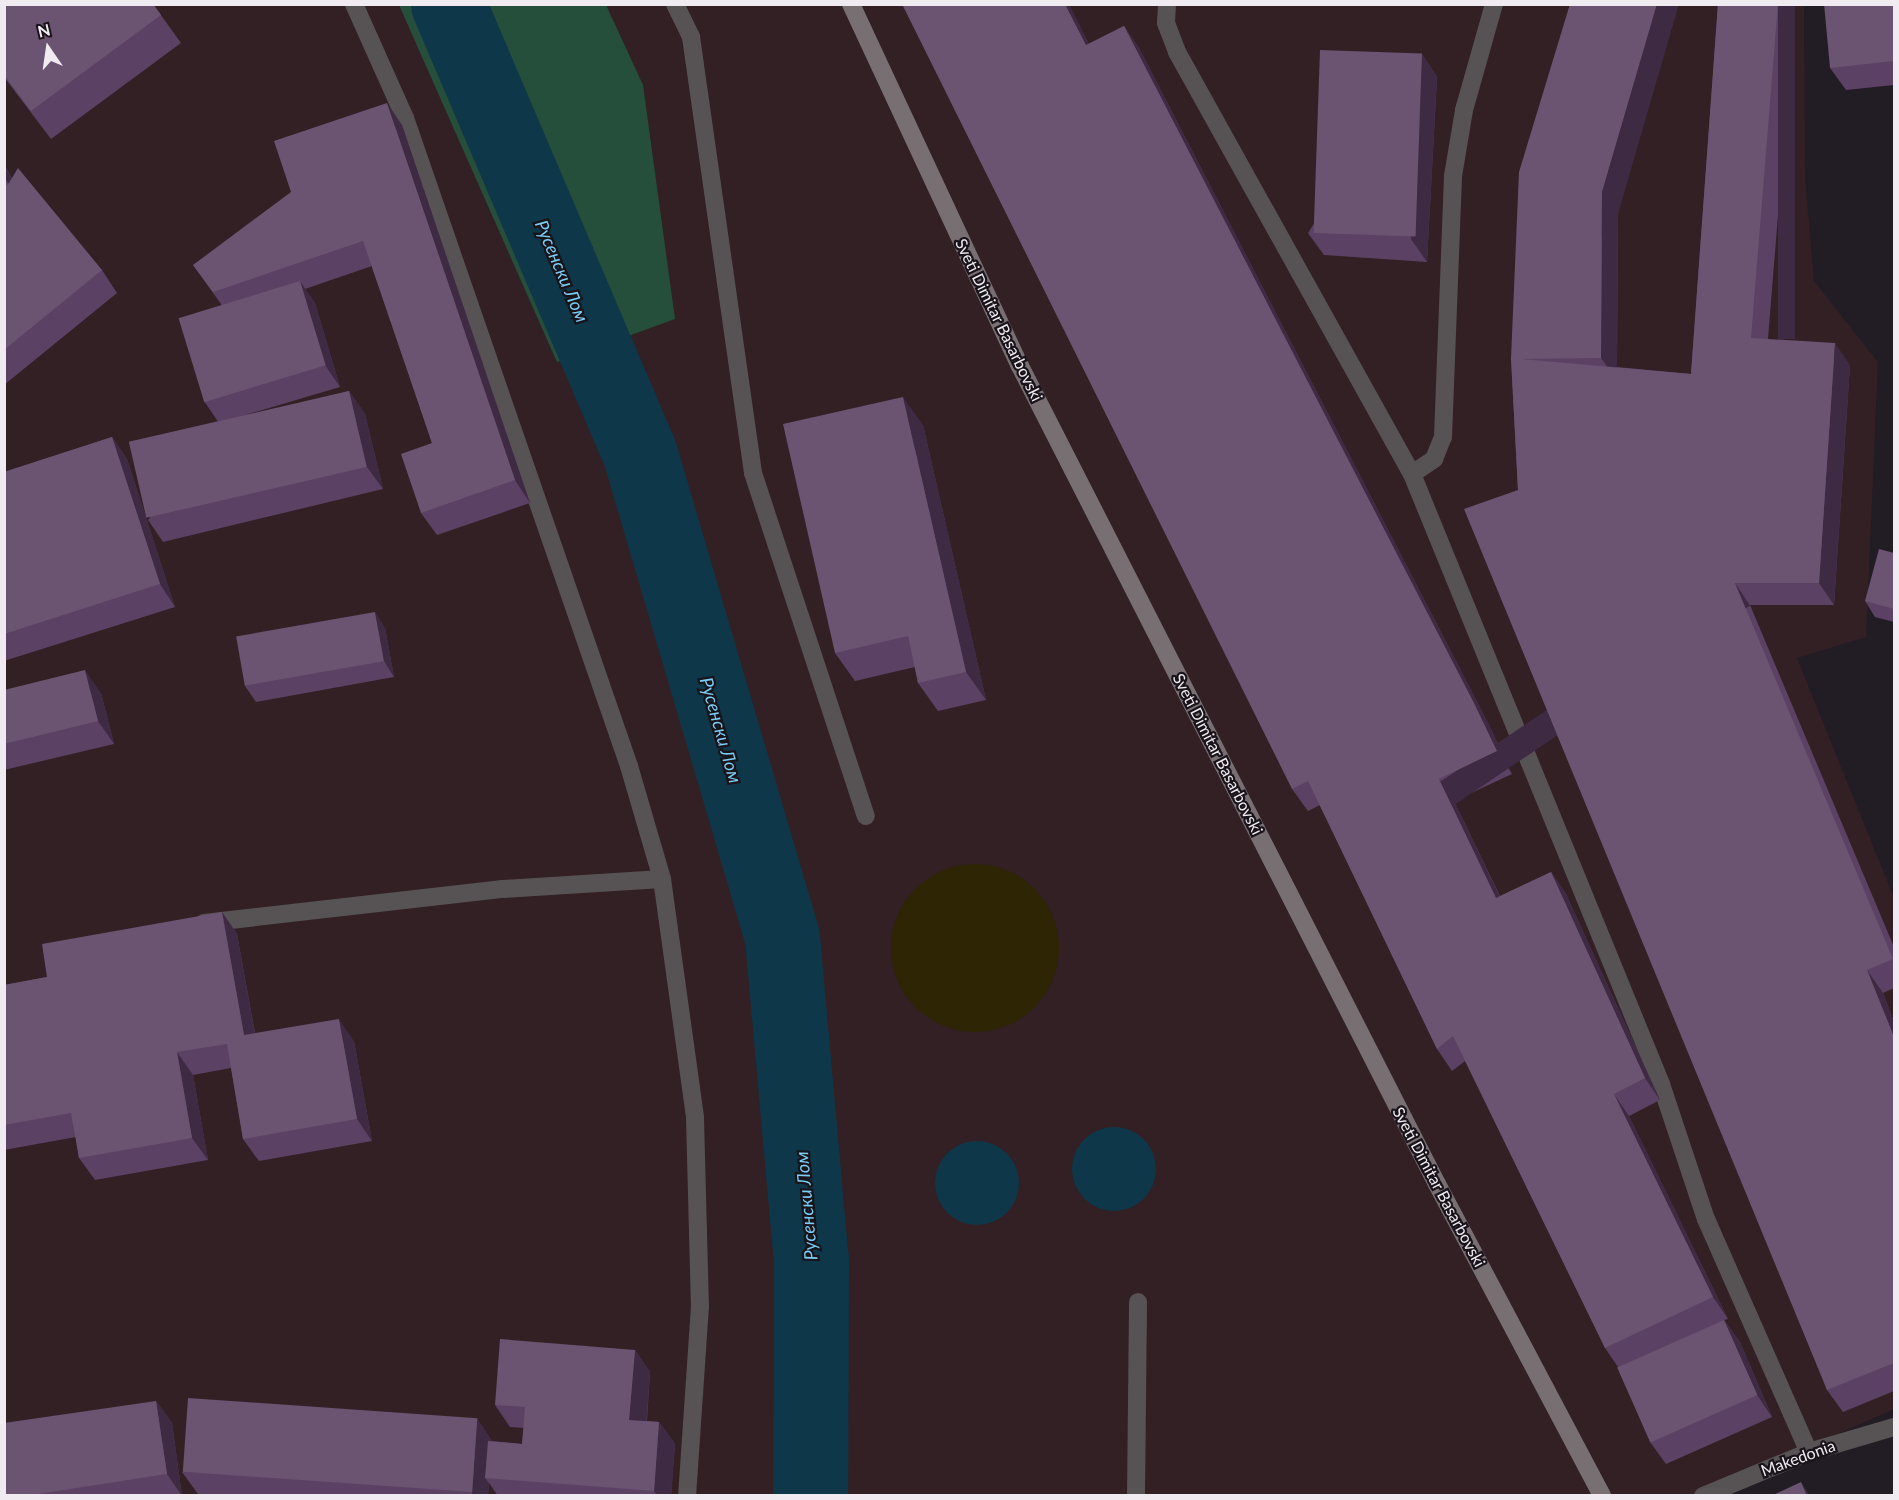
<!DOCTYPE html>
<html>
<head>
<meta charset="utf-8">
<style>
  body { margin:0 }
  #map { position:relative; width:1899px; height:1500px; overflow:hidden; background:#221c24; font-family:Lato,sans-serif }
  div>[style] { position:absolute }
  .industrial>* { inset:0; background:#322024 }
  .green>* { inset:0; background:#254e3b }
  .sand>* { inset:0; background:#2d2504 }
  .round { border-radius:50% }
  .water>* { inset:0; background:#0e384a }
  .river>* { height:75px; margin:-37.5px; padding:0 37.5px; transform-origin:37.5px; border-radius:37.5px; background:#0e384a }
  .lane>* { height:18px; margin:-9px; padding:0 9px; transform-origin:9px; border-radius:9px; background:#575254 }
  .street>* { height:18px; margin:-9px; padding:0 9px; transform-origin:9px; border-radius:9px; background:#575254 }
  .secondary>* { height:18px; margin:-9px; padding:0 9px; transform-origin:9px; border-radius:9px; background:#776f72 }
  .wall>* { inset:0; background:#5b4163 }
  .shaded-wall>* { inset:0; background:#3e2a43; transform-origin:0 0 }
  .building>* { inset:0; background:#6b5372; transform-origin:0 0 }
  span { translate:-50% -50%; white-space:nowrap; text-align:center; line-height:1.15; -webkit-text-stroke:4.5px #19131a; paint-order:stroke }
  .street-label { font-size:16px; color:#f0ebf1 }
  .water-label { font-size:18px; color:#7acdf5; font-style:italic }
  .frame { position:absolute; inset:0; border:6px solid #f0ebf1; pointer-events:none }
  .north { position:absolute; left:18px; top:18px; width:60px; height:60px; -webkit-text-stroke:4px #19131a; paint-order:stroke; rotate:347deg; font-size:16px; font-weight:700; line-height:24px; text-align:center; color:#f0ebf1 }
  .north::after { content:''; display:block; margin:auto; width:21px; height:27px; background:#f0ebf1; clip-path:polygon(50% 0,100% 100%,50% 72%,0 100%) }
</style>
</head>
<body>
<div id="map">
  <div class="industrial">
    <div style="clip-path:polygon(5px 5px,1804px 5px,1805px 178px,1814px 281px,1878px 362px,1866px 637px,1797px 658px,1894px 898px,1894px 1409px,1698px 1496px,5px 1496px)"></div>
  </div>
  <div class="green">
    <div style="clip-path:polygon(399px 5px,606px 5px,643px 85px,675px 319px,557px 362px)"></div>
  </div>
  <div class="sand">
    <div class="round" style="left:891px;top:864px;width:168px;height:168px"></div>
  </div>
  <div class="water">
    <div class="round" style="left:1072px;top:1127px;width:84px;height:84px"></div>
    <div class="round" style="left:935px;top:1141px;width:84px;height:84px"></div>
  </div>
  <div class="river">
    <div style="left:448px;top:4px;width:486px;rotate:66.9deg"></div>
    <div style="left:639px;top:451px;width:507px;rotate:73.6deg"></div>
    <div style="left:782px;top:937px;width:323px;rotate:84.9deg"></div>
    <div style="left:811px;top:1259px;width:237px;rotate:90.2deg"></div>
  </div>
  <div class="lane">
    <div style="left:675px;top:4px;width:37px;rotate:64deg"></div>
    <div style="left:691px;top:37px;width:440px;rotate:81.9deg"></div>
    <div style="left:753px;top:473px;width:361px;rotate:71.8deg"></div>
    <div style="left:1167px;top:4px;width:19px;rotate:93deg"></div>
    <div style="left:1166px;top:23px;width:31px;rotate:69deg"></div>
    <div style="left:1177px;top:52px;width:483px;rotate:60.9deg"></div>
    <div style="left:1412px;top:474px;width:659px;rotate:67.79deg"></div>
    <div style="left:1661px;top:1084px;width:142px;rotate:71.6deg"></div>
    <div style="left:1706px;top:1219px;width:255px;rotate:66.2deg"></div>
    <div style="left:1412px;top:474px;width:27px;rotate:-34deg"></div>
    <div style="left:1434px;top:459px;width:24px;rotate:-68deg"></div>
    <div style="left:1443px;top:437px;width:261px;rotate:-87.8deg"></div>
    <div style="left:1453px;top:176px;width:67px;rotate:-80.5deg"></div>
    <div style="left:1464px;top:110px;width:110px;rotate:-74.2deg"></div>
    <div style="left:204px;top:923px;width:301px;rotate:-6.5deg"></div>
    <div style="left:503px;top:889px;width:159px;rotate:-3.6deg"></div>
    <div style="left:1136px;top:1496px;width:194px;rotate:-89.4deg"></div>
  </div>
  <div class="street">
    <div style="left:354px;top:4px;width:125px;rotate:65.9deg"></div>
    <div style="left:405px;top:118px;width:686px;rotate:70.93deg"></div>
    <div style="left:629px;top:766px;width:118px;rotate:73.7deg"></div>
    <div style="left:662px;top:879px;width:241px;rotate:82.1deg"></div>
    <div style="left:695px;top:1118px;width:188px;rotate:88.5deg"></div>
    <div style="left:700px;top:1306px;width:190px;rotate:93.9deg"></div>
    <div style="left:1703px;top:1496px;width:115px;rotate:-22.5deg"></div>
    <div style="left:1809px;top:1452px;width:89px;rotate:-16.4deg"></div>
  </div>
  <div class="secondary">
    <div style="left:851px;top:4px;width:400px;rotate:65deg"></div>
    <div style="left:1020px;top:366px;width:918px;rotate:62.99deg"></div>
    <div style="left:1437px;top:1184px;width:353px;rotate:62.1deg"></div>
  </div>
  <div class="wall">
    <div style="clip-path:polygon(4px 4px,153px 4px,181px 43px,51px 139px,4px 77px)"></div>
    <div style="clip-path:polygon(1718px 4px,1795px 4px,1768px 339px,1850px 365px,1834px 605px,1750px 605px,1894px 947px,1894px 988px,1883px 993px,1894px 1022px,1894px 1391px,1843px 1412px,1827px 1390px,1518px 490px,1511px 358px,1618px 214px,1617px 367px,1691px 374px)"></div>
    <div style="clip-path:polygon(1894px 4px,1894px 85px,1846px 90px,1830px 68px)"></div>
    <div style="clip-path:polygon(1124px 26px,1139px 48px,1489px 725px,1512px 774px,1454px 801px,1500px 896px,1551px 872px,1566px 894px,1660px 1100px,1629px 1116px,1728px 1319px,1724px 1320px,1740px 1342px,1772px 1417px,1666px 1464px,1650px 1442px,1618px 1367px,1605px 1348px,1465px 1061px,1452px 1071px,1437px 1049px,1320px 805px,1308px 811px,1292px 789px,1089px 44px)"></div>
    <div style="clip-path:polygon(1422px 54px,1437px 77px,1427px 262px,1324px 255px,1308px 233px)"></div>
    <div style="clip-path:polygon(402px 125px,530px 503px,437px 535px,421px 513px,432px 443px,372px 266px,305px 289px,315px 303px,340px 387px,225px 421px,349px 391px,365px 414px,383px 489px,163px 542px,148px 520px,219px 423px,204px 401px,221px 304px,193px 265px)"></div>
    <div style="clip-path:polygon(4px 163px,12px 179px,102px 270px,117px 293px,4px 385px)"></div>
    <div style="clip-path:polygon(923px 425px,986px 700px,938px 711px,918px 683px,915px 667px,855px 681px,835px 653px)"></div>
    <div style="clip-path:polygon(112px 437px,127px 459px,175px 607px,4px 661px,4px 472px)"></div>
    <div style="clip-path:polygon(1894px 553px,1894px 622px,1875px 617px,1865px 601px)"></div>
    <div style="clip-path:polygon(385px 628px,394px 677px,256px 702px,245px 686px)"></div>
    <div style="clip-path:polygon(4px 690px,101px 693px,114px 744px,4px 770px)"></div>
    <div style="clip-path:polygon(222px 912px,237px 934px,255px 1033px,354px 1041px,372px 1141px,259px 1161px,243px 1139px,231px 1068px,193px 1075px,208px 1160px,95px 1180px,79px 1158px,76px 1137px,4px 1150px,4px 985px,47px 977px)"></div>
    <div style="clip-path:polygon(635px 1350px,650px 1372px,647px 1421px,659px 1422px,675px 1444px,671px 1496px,498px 1496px,489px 1483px,488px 1496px,222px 1496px,198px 1494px,182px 1472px,477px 1419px,492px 1441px,522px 1444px,524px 1428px,510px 1427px,495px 1405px)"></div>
    <div style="clip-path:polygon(156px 1401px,172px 1423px,182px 1496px,4px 1496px)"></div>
  </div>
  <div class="shaded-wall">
    <div style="clip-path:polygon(1065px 4px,1069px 4px,1101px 68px,1086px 45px)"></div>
    <div style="clip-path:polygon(1657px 4px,1679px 4px,1618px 214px,1617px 380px,1601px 358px,1602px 192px)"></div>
    <div style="left:1778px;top:4px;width:17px;height:335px"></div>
    <div style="clip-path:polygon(1124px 26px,1139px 48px,1489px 725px,1512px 774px,1497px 751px)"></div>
    <div style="clip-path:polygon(1422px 54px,1437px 77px,1427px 262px,1411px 239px)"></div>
    <div style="clip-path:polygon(387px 103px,402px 125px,530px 503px,515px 480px)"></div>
    <div style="clip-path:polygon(4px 163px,24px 205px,4px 177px)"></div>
    <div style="clip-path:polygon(300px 281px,315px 303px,340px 387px,325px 365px)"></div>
    <div style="clip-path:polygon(1835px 343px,1850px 365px,1834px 605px,1819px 583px)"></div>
    <div style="clip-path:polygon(349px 391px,365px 414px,383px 489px,367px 467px)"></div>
    <div style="clip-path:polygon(903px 397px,923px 425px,986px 700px,966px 672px)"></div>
    <div style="clip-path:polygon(112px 437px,127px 459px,175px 607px,160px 584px)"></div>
    <div style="left:1735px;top:583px;width:27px;height:410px;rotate:56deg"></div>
    <div style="clip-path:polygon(375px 612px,385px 628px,394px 677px,384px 661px)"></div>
    <div style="clip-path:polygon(85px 670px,101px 693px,114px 744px,98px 721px)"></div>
    <div style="clip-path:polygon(1439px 779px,1454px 801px,1511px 920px,1496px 898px)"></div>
    <div style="clip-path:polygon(1551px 872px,1566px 894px,1660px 1100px,1645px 1078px)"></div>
    <div style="clip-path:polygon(222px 912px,237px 934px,259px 1057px,244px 1035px)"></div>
    <div style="clip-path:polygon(1867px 970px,1883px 993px,1894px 1022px,1894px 1037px)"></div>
    <div style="clip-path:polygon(339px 1019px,354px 1041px,372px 1141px,357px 1119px)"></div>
    <div style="clip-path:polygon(177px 1052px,193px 1075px,208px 1160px,192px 1138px)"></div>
    <div style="clip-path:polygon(1614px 1094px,1629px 1116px,1728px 1319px,1713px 1297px)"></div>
    <div style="clip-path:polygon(1724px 1320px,1740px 1342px,1772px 1417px,1757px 1395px)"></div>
    <div style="clip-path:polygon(635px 1350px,650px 1372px,645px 1442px,629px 1420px)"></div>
    <div style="clip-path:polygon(156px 1401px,172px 1423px,182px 1496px,167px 1474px)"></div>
    <div style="clip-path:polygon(477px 1419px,492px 1441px,485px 1478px,489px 1483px,488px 1496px,473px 1496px,472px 1493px)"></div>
    <div style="clip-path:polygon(659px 1422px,675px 1444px,671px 1496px,657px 1496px,654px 1491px)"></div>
    <div style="clip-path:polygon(1801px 1482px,1810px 1496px,1807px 1496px)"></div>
  </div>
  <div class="building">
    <div style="clip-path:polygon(4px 4px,153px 4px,161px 15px,31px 111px,4px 75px)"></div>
    <div style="clip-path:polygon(902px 4px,1065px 4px,1086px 45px,1124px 26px,1474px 703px,1497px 751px,1439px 779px,1496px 898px,1551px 872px,1645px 1078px,1614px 1094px,1713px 1297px,1605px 1348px,1453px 1036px,1437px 1049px,1308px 781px,1292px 789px)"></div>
    <div style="clip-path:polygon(1570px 4px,1657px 4px,1602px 192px,1601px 358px,1522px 359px,1691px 374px,1718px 4px,1778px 4px,1751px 338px,1835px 343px,1819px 583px,1735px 583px,1893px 959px,1867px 970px,1894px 1037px,1894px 1363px,1827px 1390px,1464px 509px,1518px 490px,1511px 358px,1519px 172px)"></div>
    <div style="clip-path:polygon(1824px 4px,1894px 4px,1894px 61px,1830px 68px)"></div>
    <div style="left:1320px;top:50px;width:102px;height:183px;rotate:2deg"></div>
    <div style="clip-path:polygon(387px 103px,515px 480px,421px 513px,401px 454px,432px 443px,363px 241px,213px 292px,193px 265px,291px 192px,274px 141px)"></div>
    <div style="clip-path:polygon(18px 168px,102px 270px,4px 350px,4px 187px,9px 183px)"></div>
    <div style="left:300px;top:281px;width:88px;height:127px;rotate:73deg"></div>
    <div style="left:349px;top:391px;width:78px;height:226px;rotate:77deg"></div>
    <div style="clip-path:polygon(903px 397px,966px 672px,918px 683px,908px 636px,835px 653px,783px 424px)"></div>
    <div style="clip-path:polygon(112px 437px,160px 584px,4px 634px,4px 472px)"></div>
    <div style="clip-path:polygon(1879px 549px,1894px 553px,1894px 609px,1865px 601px)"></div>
    <div style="left:375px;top:612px;width:50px;height:141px;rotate:80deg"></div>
    <div style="clip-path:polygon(85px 670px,98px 721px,4px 744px,4px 690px)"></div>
    <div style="clip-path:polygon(222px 912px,244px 1035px,339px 1019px,357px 1119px,243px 1139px,227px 1044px,177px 1052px,192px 1138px,79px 1158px,71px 1113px,4px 1125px,4px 985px,47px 977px,42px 944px)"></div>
    <div style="left:1724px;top:1320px;width:82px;height:117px;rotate:66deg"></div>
    <div style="clip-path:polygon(500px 1339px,635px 1350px,629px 1420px,659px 1422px,654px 1491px,485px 1478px,488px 1441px,522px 1444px,525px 1407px,495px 1405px)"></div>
    <div style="left:188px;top:1398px;width:290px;height:74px;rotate:4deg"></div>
    <div style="clip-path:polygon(156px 1401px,167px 1474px,25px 1496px,4px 1496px,4px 1423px)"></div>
    <div style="clip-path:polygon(1801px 1482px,1807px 1496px,1771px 1496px)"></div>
    <div style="left:1054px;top:1494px;width:37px;height:2px"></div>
  </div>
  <div class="street-label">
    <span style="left:999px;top:320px;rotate:64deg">Sveti Dimitar Basarbovski</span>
    <span style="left:1218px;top:754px;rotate:63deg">Sveti Dimitar Basarbovski</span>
    <span style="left:1439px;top:1187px;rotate:62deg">Sveti Dimitar Basarbovski</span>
    <span style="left:1798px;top:1458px;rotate:-20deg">Makedonia</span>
  </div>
  <div class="water-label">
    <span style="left:562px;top:271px;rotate:67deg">Русенски Лом</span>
    <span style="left:721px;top:730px;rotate:74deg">Русенски Лом</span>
    <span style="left:806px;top:1206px;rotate:-95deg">Русенски Лом</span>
  </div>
  <div class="frame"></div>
  <div class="north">N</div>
</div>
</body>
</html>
